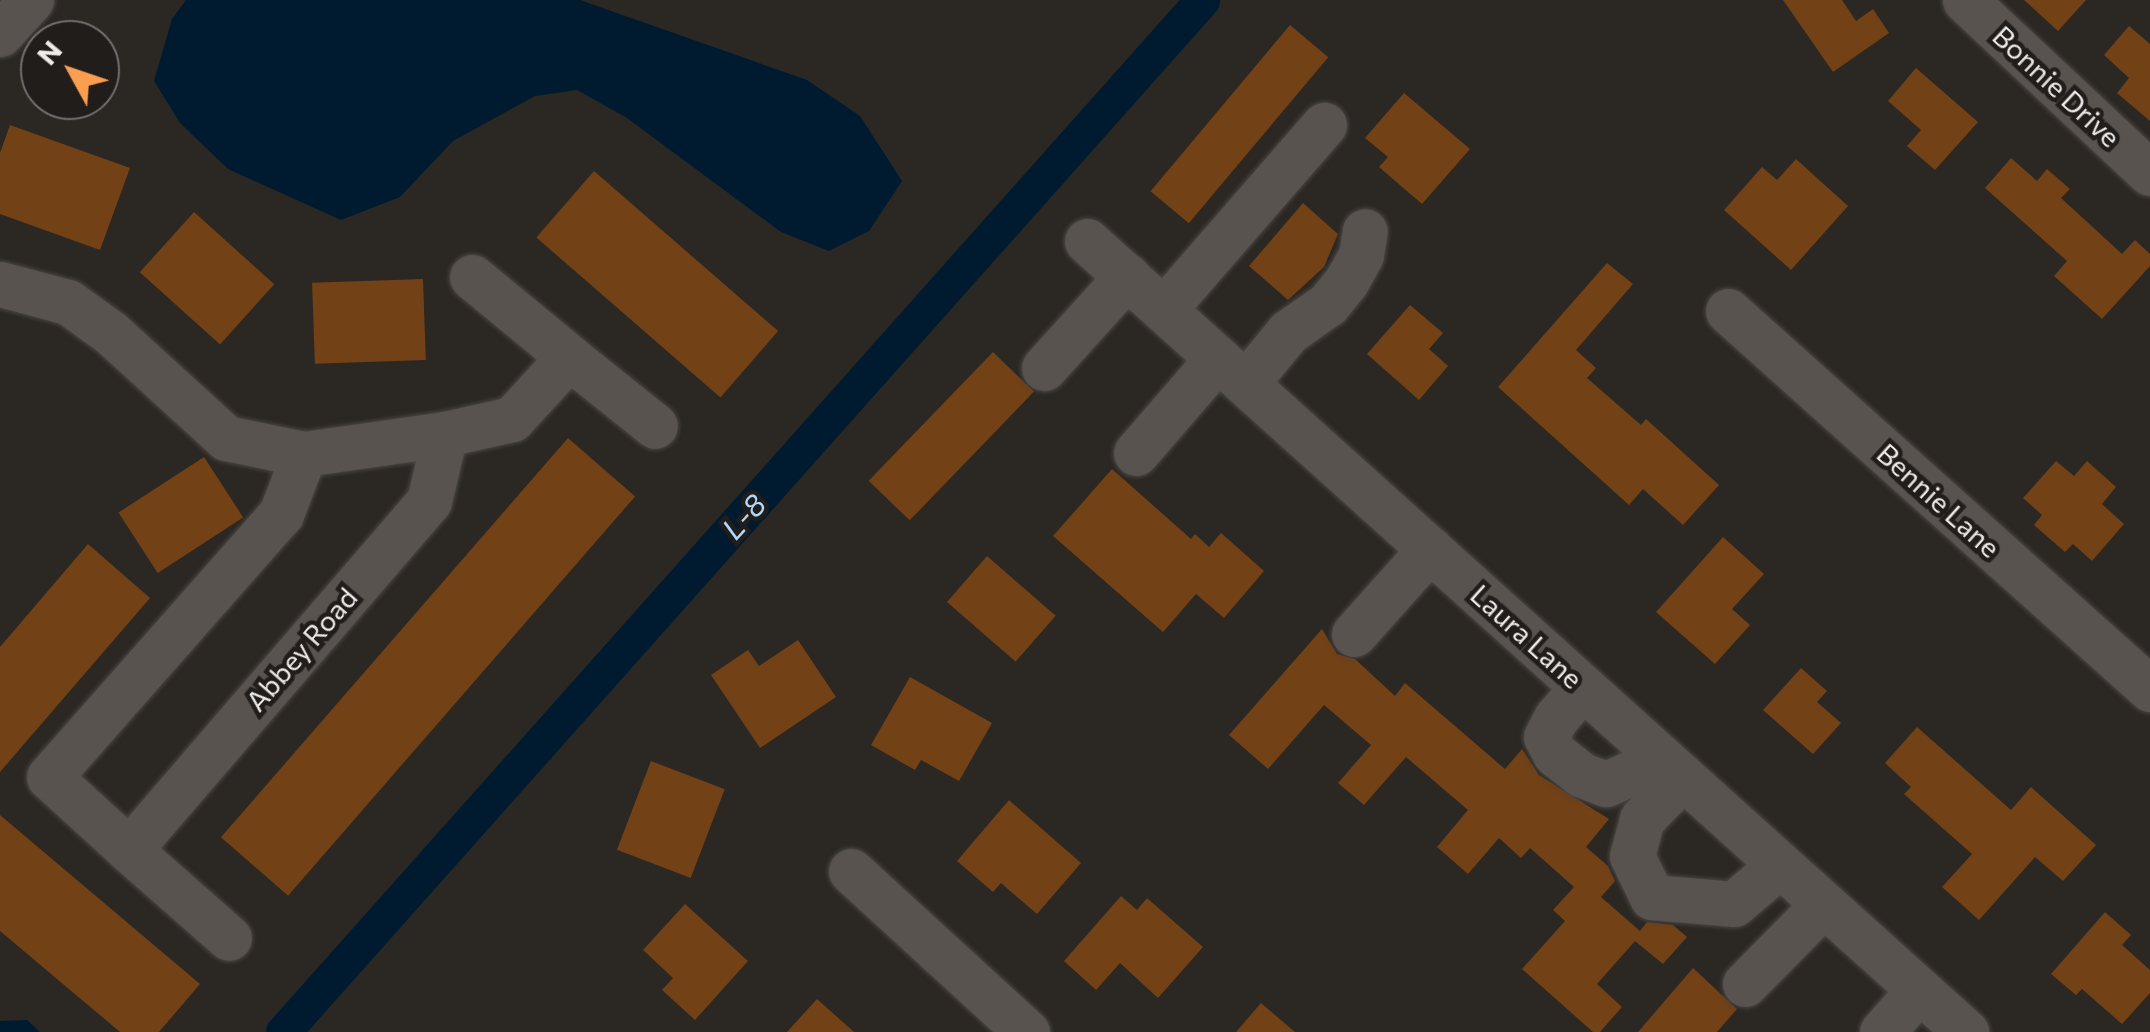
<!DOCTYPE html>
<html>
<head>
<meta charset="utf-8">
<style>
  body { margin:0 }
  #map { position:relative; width:2150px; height:1032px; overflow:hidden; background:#2b2723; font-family:Commissioner,sans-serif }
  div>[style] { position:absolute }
  .water>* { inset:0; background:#001b2f }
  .canal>* { height:35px; margin:-17.5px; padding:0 17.5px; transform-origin:17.5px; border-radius:17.5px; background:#001b2f }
  .building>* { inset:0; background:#724116; transform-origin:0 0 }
  .roads { filter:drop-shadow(0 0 2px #484542) drop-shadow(0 0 2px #484542) }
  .minor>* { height:45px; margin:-22.5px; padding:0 22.5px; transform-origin:22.5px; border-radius:22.5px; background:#58534f }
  span { translate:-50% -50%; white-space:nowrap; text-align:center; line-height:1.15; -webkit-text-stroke:9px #211d1a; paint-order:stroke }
  .street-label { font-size:28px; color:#eeebe9 }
  .water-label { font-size:30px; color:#acdaff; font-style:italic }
  .north { position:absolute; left:20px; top:20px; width:100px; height:100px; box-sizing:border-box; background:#211d1a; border:2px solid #736f6d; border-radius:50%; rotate:310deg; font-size:28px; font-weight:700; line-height:40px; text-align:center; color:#eeebe9 }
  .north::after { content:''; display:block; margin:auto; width:35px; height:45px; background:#fb9e51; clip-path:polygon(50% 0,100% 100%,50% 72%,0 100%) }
</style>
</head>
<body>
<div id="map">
  <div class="water">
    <div style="clip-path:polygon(186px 0,580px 0,807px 80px,860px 116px,902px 181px,869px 231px,829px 251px,781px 232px,627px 118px,577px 90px,535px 96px,453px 141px,400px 197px,341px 220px,228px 169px,180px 123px,154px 81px,172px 19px)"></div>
    <div style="clip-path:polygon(27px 1020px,40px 1032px,0 1032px,0 1021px)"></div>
  </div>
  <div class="canal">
    <div style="left:283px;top:1032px;width:1382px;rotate:-48.31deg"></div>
  </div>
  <div class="building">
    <div style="clip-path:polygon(1783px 0,1842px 0,1856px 21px,1873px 9px,1889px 33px,1833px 72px)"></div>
    <div style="clip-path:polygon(2024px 0,2086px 0,2058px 31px)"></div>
    <div style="left:1290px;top:25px;width:50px;height:217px;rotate:40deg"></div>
    <div style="clip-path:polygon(2129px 26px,2150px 44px,2150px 121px,2117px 93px,2129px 78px,2104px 55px)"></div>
    <div style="clip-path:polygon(1916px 68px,1978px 122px,1935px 170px,1907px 146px,1921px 130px,1888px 101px)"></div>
    <div style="clip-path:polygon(1404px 93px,1470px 149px,1422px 204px,1379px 167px,1388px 157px,1365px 138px)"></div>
    <div style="clip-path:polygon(10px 125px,130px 168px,100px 250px,0 214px,0 153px)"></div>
    <div style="clip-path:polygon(2011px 158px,2037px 181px,2047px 169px,2070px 189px,2061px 198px,2122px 254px,2135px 240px,2150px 254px,2150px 266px,2102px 319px,2054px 276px,2067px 261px,1985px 188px)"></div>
    <div style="clip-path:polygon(1796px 159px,1848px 206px,1791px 270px,1724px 210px,1762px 167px,1777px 180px)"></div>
    <div style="left:594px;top:171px;width:244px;height:88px;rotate:41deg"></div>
    <div style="clip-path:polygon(1303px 203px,1338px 234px,1324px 267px,1288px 300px,1249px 266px)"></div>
    <div style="left:194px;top:212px;width:108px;height:81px;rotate:42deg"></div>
    <div style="clip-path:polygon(1607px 263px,1633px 284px,1576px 350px,1596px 368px,1587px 378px,1641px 425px,1646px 419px,1719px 485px,1683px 525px,1643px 489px,1629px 505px,1498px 387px)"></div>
    <div style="left:423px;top:279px;width:81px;height:111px;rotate:88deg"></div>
    <div style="clip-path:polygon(1410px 305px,1443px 333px,1429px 349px,1448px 366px,1419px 400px,1367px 354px)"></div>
    <div style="left:993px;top:352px;width:57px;height:179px;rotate:44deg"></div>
    <div style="left:568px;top:438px;width:89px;height:529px;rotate:41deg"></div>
    <div style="left:204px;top:457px;width:72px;height:102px;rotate:57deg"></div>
    <div style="clip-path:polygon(2056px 461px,2074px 476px,2087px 461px,2116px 487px,2102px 504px,2124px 524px,2092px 561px,2073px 544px,2065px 552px,2034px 525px,2042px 515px,2023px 498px)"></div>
    <div style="clip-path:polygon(1112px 469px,1191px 539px,1195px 534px,1209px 547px,1221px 533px,1264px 571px,1224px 618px,1196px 594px,1163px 632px,1053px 536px)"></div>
    <div style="clip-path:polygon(1723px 537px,1764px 574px,1732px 609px,1750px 625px,1715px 664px,1656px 612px)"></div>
    <div style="clip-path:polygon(88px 544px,150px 598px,0 772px,0 647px)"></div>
    <div style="left:987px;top:556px;width:91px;height:61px;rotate:41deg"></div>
    <div style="clip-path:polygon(1322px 629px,1337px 654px,1355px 659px,1395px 696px,1405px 683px,1505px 769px,1522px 749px,1539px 775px,1609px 819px,1586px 847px,1608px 866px,1615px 881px,1601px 897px,1640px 931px,1647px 922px,1673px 925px,1687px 937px,1663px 964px,1635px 941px,1597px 984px,1622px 1007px,1600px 1032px,1593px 1032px,1522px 969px,1565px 921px,1553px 910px,1574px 887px,1530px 848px,1521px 858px,1499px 838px,1468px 874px,1437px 847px,1468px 810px,1406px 757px,1364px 805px,1338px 783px,1371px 745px,1324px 705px,1268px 769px,1229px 735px)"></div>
    <div style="clip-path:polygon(798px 640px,836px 697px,760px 748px,711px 675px,748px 650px,759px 666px)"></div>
    <div style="clip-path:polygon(1801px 668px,1827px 691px,1817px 702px,1841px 723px,1813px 754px,1763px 710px)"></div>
    <div style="clip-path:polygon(910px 677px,992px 723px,959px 781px,921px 760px,915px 770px,871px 745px)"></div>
    <div style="clip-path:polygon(1917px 727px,2011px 810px,2031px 787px,2096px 845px,2063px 881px,2035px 857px,1979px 920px,1942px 887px,1972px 854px,1904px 794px,1911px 787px,1885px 763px)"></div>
    <div style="left:651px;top:761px;width:79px;height:95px;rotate:21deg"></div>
    <div style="clip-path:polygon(1009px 800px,1081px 863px,1037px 914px,1001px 883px,993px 892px,957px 861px)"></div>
    <div style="clip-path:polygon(0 815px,200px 984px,159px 1032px,120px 1032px,0 931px)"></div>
    <div style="clip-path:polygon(1121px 896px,1137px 910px,1147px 898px,1203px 947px,1158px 998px,1120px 963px,1096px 990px,1064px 961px)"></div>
    <div style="clip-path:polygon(685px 904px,748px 961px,695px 1020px,662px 990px,673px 978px,643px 950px)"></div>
    <div style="clip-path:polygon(2105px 912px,2131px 935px,2122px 945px,2150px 970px,2150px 993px,2122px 1024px,2082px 989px,2076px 995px,2051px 974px)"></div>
    <div style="clip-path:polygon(1693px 968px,1737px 1009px,1717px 1032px,1638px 1032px)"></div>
    <div style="clip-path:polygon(817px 999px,854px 1032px,787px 1032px)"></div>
    <div style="clip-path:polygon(1261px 1003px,1295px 1032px,1236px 1032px)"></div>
  </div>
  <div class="roads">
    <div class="minor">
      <div style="left:1965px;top:0;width:253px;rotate:43.1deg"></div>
      <div style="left:0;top:34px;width:46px;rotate:-47.6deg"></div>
      <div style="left:1087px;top:241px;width:1183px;rotate:41.98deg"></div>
      <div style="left:472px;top:277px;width:126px;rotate:39.5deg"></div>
      <div style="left:0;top:284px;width:70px;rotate:14.8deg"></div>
      <div style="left:68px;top:302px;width:53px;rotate:35.8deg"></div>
      <div style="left:111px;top:333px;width:156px;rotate:42.4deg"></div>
      <div style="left:226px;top:438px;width:80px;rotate:11.6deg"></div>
      <div style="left:304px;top:454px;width:142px;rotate:-8.1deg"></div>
      <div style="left:445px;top:434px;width:69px;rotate:103.4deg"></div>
      <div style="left:429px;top:501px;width:460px;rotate:130.7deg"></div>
      <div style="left:129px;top:850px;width:108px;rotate:-137.6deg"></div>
      <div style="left:49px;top:777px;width:351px;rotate:-48.6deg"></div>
      <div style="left:281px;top:514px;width:64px;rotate:-69deg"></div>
      <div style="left:1164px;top:309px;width:244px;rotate:-49deg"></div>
      <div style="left:1728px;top:311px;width:567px;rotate:41.85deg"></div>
      <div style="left:1044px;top:368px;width:124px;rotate:-47.9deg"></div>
      <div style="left:1246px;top:383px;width:66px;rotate:-50.5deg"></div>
      <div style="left:1288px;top:332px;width:49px;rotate:-35deg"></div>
      <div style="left:1328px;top:304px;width:28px;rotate:-51deg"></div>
      <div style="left:1346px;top:282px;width:31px;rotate:-61deg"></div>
      <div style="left:1361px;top:255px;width:24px;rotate:-81deg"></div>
      <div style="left:445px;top:434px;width:69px;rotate:-12.6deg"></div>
      <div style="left:512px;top:419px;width:84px;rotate:-47.4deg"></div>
      <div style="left:569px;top:357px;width:110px;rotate:38.7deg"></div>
      <div style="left:1136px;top:453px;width:125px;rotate:-49.2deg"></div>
      <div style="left:1354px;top:634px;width:114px;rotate:-48.2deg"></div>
      <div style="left:1583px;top:687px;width:41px;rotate:131.1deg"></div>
      <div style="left:1556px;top:718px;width:21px;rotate:118deg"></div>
      <div style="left:1546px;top:737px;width:19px;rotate:62deg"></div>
      <div style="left:1555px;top:754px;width:34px;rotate:38deg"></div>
      <div style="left:1582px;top:775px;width:26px;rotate:21deg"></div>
      <div style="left:1606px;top:784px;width:62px;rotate:-23.7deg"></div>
      <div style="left:1683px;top:777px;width:59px;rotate:134.3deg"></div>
      <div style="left:1642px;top:819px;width:38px;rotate:105deg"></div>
      <div style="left:1632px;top:856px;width:46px;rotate:64deg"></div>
      <div style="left:1652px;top:897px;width:82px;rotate:4.9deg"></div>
      <div style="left:1734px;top:904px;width:60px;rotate:-40.3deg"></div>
      <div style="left:129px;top:850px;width:133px;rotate:41.3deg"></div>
      <div style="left:851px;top:871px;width:239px;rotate:42.5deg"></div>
      <div style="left:1745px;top:984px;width:112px;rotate:-45.4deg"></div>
      <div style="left:1882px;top:1032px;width:56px;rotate:-48.6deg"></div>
    </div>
  </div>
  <div class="street-label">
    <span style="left:2057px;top:86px;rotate:43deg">Bonnie Drive</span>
    <span style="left:1939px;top:500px;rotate:42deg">Bennie Lane</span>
    <span style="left:1527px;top:636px;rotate:42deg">Laura Lane</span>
    <span style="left:301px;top:649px;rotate:-49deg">Abbey Road</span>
  </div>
  <div class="water-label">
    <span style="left:743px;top:516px;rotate:-48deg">L-8</span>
  </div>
  <div class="north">N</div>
</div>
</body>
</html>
